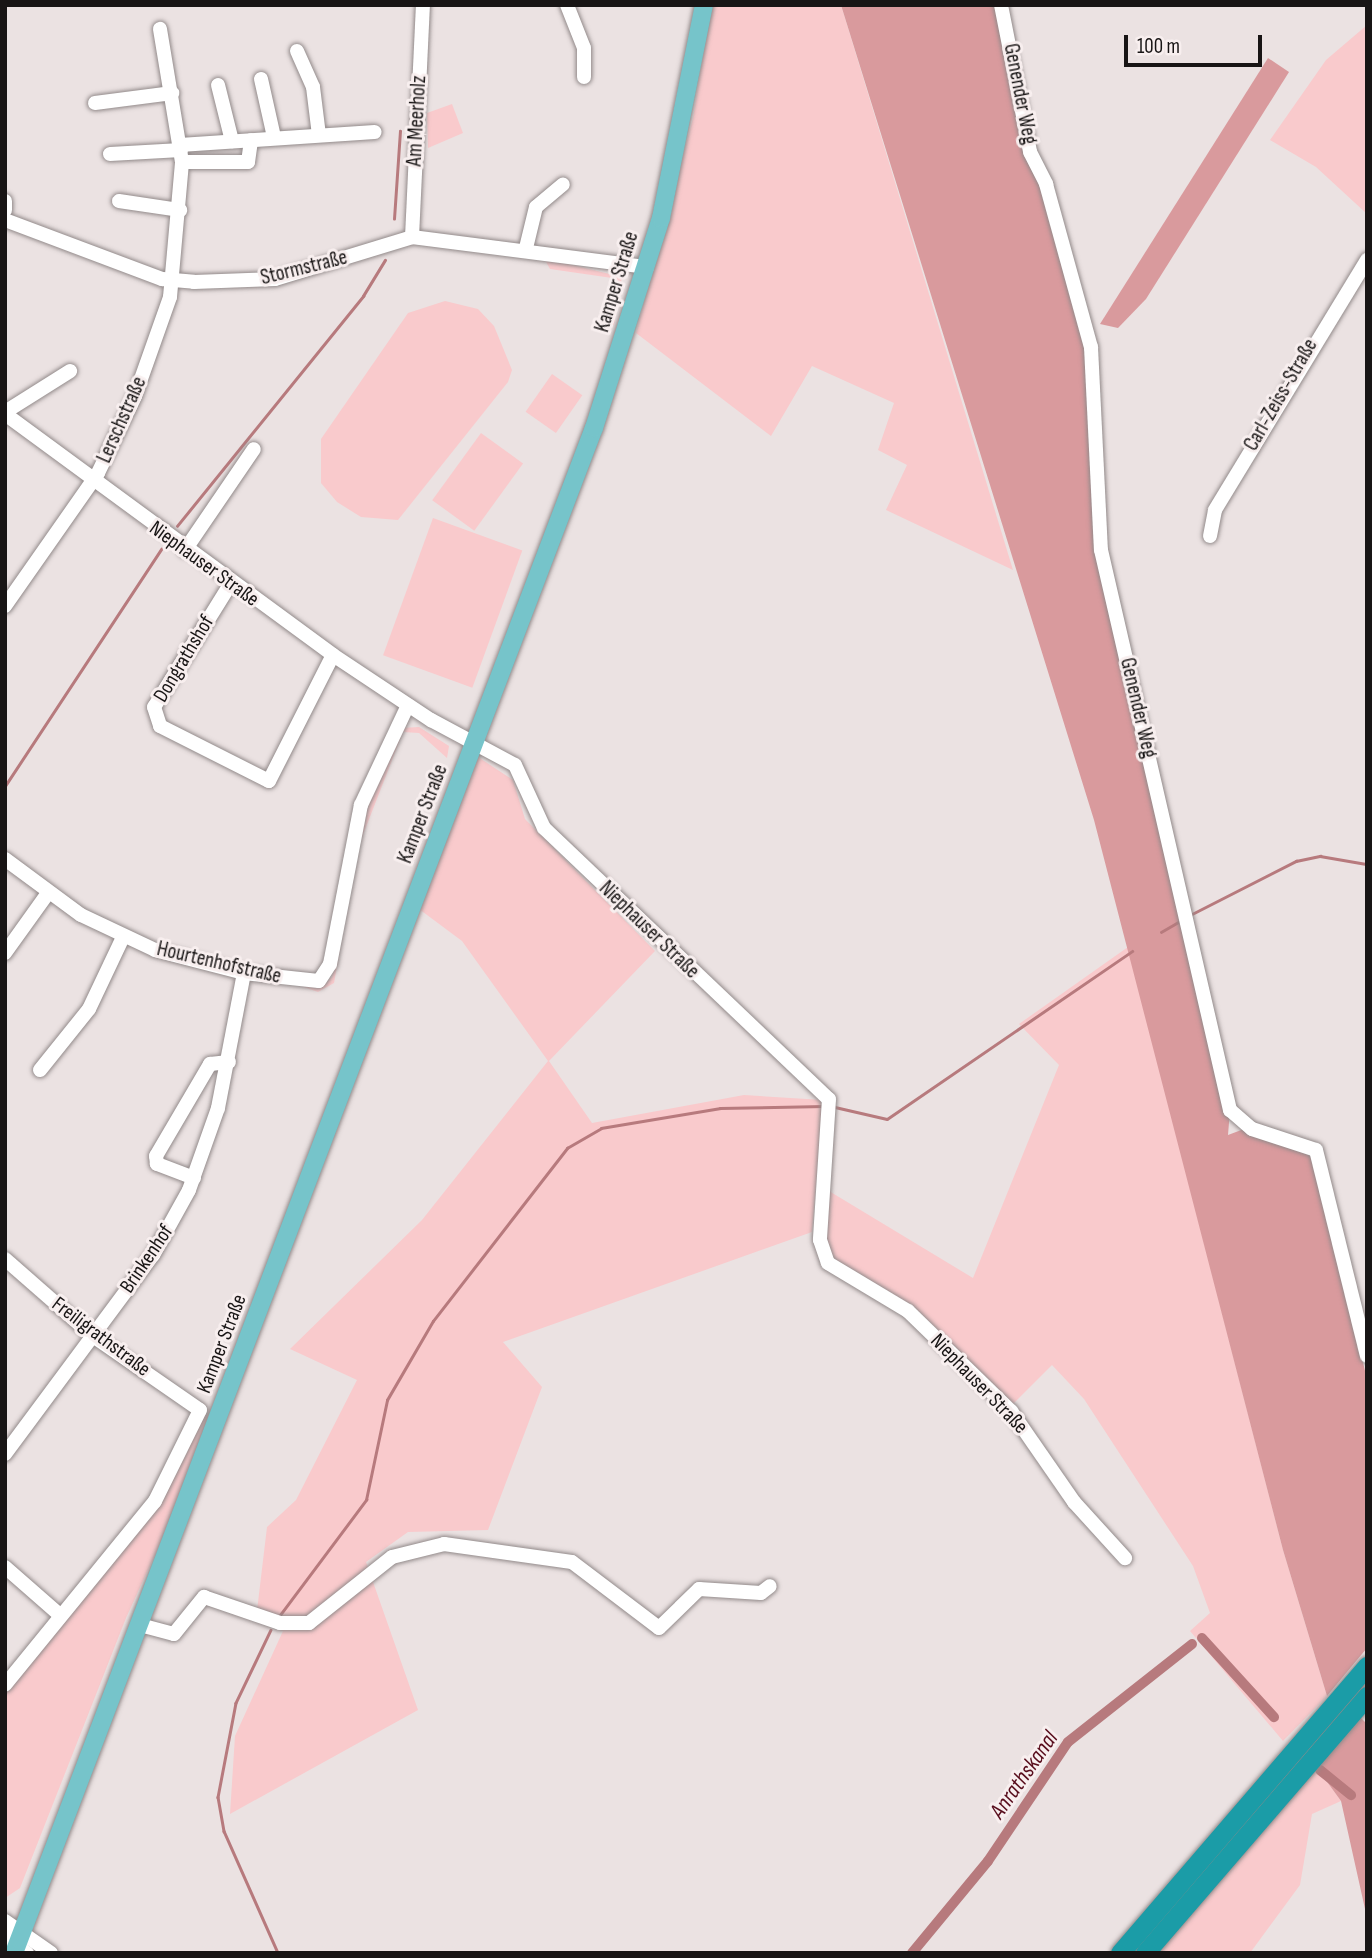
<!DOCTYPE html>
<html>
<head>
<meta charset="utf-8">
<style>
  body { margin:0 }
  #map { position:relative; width:1372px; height:1958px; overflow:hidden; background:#ebe2e2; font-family:"Sofia Sans Condensed",sans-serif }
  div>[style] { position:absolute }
  .green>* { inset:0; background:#f9cacc; transform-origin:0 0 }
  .forest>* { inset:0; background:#d99a9d }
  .stream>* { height:2.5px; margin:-1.25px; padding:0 1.25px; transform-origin:1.25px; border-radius:1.25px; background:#b77a7d }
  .canal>* { height:10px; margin:-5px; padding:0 5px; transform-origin:5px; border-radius:5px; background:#b77a7d }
  .roads { filter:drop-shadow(0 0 2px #928a8a) drop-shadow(0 0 2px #928a8a) }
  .minor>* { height:14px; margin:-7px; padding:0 7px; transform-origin:7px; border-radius:7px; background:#fff }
  .major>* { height:18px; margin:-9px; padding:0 9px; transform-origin:9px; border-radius:9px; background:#76c4ca }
  .highway>* { height:19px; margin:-9.5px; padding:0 9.5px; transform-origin:9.5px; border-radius:9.5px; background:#1b9ca7 }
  span { translate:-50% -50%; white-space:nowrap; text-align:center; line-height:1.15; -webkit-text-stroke:6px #f8efef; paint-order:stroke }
  .street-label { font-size:21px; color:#181515 }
  .water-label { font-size:23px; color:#580d1c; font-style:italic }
  .frame { position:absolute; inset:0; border:7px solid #181515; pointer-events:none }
  .scale { position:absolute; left:1124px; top:35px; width:138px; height:32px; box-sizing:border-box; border:4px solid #181515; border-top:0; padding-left:9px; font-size:21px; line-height:24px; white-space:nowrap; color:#181515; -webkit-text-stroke:5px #f8efef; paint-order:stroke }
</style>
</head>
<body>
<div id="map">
  <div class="green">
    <div style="clip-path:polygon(711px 5px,841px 5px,1013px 570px,886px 510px,907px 465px,878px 450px,894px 403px,812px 366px,771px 436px,636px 333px,693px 118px)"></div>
    <div style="clip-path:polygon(1367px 25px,1367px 214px,1316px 167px,1270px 140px,1326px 60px)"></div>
    <div style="clip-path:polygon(452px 104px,463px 133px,428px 148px,427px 113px)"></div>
    <div style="clip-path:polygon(544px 258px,622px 277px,614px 325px,600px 323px,602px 313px,609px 315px,612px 278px,550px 269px)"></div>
    <div style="clip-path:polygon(445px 301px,478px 309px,494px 326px,512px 370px,508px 382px,398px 520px,361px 517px,337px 502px,321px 483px,321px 439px,408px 313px)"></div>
    <div style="left:552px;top:374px;width:37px;height:46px;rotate:35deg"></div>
    <div style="left:481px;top:433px;width:52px;height:83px;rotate:36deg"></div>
    <div style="left:433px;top:518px;width:95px;height:146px;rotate:20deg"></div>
    <div style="clip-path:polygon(419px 727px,449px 746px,447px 758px,419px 733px,403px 732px,359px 845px,334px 983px,318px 992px,301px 986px,321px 987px,332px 977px,363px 815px,401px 728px)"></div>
    <div style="clip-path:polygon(478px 757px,513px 780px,525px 819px,655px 951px,549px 1061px,592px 1123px,744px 1095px,823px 1100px,812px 1232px,503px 1342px,542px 1387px,488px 1530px,408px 1532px,366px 1562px,418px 1710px,230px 1814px,235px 1736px,283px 1631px,256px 1619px,267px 1527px,296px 1500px,357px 1380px,290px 1349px,422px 1220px,548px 1061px,462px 941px,419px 909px)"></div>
    <div style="clip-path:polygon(1128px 947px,1283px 1550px,1327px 1696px,1283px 1741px,1190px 1631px,1210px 1613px,1193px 1566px,1084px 1399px,1052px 1365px,1009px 1408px,969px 1367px,824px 1253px,829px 1191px,973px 1278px,1059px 1065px,1019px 1024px)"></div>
    <div style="clip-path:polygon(200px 1410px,216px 1422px,126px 1618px,20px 1888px,5px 1898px,5px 1683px,130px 1535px)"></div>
    <div style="clip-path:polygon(1317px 1768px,1341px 1801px,1312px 1814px,1300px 1885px,1250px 1953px,1157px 1953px)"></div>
  </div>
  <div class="forest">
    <div style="clip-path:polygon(841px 5px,1001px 5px,1030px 152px,1091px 347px,1095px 514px,1230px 1110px,1228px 1135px,1244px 1129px,1313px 1157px,1367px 1379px,1367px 1648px,1327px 1696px,1283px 1550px,1094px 820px)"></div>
    <div style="clip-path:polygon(1268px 58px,1289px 72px,1146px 299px,1118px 328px,1100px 324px)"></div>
    <div style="clip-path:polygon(1359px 1716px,1367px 1724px,1367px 1918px,1341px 1801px,1317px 1768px)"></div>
  </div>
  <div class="stream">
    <div style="left:394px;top:219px;width:88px;rotate:-86.1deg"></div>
    <div style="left:177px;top:526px;width:296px;rotate:-51deg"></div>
    <div style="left:363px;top:296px;width:42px;rotate:-58.6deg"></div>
    <div style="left:5px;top:786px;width:284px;rotate:-56.6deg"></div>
    <div style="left:1192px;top:914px;width:117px;rotate:-27deg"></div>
    <div style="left:1296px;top:861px;width:25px;rotate:-12deg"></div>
    <div style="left:1320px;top:856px;width:48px;rotate:9.7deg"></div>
    <div style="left:1161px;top:932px;width:22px;rotate:-30deg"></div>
    <div style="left:835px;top:1107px;width:53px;rotate:13deg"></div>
    <div style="left:887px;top:1119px;width:297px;rotate:-34.4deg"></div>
    <div style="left:280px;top:1615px;width:144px;rotate:-53.2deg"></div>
    <div style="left:366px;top:1500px;width:102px;rotate:-78.1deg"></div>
    <div style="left:387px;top:1400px;width:91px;rotate:-59.8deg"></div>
    <div style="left:433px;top:1321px;width:219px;rotate:-52.2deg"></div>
    <div style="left:567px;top:1148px;width:39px;rotate:-30deg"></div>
    <div style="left:601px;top:1128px;width:121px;rotate:-9.5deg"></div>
    <div style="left:720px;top:1108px;width:104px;rotate:-1.1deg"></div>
    <div style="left:271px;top:1630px;width:81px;rotate:115.6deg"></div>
    <div style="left:236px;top:1703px;width:96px;rotate:100.8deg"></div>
    <div style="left:218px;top:1797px;width:35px;rotate:80deg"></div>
    <div style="left:224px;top:1831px;width:133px;rotate:66.1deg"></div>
  </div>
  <div class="canal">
    <div style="left:1202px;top:1638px;width:107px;rotate:47.7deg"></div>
    <div style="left:1320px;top:1770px;width:40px;rotate:39deg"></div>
    <div style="left:912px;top:1953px;width:119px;rotate:-50.4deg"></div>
    <div style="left:988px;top:1861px;width:143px;rotate:-56.1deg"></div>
    <div style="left:1068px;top:1742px;width:158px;rotate:-38.3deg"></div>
  </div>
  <div class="roads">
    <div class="minor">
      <div style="left:567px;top:5px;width:46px;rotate:68.4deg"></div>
      <div style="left:584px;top:48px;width:29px;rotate:90deg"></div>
      <div style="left:1001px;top:5px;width:150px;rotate:78.8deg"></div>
      <div style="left:1030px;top:152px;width:36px;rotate:63deg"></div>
      <div style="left:1046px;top:184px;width:169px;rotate:74.6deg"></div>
      <div style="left:1091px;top:347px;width:203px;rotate:87.2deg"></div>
      <div style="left:1101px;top:550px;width:575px;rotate:77.03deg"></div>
      <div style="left:1230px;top:1110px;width:29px;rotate:41deg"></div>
      <div style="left:1252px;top:1129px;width:67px;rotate:18.2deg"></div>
      <div style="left:1316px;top:1150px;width:212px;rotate:76.1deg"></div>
      <div style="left:297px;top:51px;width:39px;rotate:66deg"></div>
      <div style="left:313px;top:87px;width:48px;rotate:82.9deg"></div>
      <div style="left:261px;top:79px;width:59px;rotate:77.4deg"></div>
      <div style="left:218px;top:85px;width:58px;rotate:76deg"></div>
      <div style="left:95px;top:103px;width:78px;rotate:-7.4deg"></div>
      <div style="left:180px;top:145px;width:195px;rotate:-3.8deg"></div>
      <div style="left:110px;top:154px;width:71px;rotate:-3.2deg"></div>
      <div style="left:182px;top:162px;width:66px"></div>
      <div style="left:248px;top:162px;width:22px;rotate:-82deg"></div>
      <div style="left:5px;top:201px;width:9px;rotate:90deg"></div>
      <div style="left:119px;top:201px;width:62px;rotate:8.4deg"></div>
      <div style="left:5px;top:220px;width:168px;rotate:20.6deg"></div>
      <div style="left:162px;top:279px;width:32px;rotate:5deg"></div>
      <div style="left:194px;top:282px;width:81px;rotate:-2.1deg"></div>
      <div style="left:275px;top:279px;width:143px;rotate:-17deg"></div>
      <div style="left:412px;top:237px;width:237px;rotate:7.3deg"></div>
      <div style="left:412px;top:237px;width:232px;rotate:-87.3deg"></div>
      <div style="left:526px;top:248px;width:42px;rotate:-76.3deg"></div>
      <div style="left:536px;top:207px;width:35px;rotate:-40deg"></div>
      <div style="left:5px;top:412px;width:77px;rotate:-32.2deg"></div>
      <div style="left:5px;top:414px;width:407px;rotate:36.3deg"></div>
      <div style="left:333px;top:655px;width:118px;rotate:33.6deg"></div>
      <div style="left:431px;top:720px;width:95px;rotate:28.2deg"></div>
      <div style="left:515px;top:765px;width:69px;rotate:65.3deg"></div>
      <div style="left:544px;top:828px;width:393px;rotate:43.6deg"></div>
      <div style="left:829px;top:1099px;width:141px;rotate:93.7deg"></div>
      <div style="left:820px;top:1240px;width:24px;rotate:71deg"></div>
      <div style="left:828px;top:1263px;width:93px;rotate:31deg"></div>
      <div style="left:908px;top:1311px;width:144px;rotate:44.2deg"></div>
      <div style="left:1011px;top:1411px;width:111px;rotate:55.3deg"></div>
      <div style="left:1074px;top:1502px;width:76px;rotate:47.7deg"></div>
      <div style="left:1210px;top:536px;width:26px;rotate:-79deg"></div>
      <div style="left:1215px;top:510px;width:293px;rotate:-58.7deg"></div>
      <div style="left:185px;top:550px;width:122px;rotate:-55.7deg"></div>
      <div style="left:231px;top:583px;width:146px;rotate:121.8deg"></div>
      <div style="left:154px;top:707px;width:20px;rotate:72deg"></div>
      <div style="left:160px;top:726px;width:122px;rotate:26.8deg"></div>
      <div style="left:269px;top:781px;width:141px;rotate:-63.1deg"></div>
      <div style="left:5px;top:606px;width:162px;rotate:-55deg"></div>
      <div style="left:98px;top:473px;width:85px;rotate:-64.3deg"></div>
      <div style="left:135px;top:396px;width:105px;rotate:-70.5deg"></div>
      <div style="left:170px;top:297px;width:136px;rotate:-84.9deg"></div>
      <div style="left:182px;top:162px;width:135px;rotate:-99.4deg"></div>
      <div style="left:5px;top:859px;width:94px;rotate:36.4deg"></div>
      <div style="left:81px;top:915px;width:82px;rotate:25.3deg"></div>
      <div style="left:155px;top:950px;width:92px;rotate:14.5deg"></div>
      <div style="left:244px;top:973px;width:75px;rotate:6.1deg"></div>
      <div style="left:319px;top:981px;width:20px;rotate:-57deg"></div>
      <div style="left:330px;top:964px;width:162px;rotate:-79deg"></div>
      <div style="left:361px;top:805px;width:110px;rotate:-64.8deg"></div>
      <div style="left:5px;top:953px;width:74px;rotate:-54.4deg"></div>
      <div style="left:40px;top:1070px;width:78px;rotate:-51.2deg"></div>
      <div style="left:89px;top:1009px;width:80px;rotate:-64.7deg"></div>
      <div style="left:194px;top:1178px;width:40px;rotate:-159deg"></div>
      <div style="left:157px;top:1164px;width:8px;rotate:-97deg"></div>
      <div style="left:156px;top:1156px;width:107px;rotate:-59.6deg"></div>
      <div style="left:210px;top:1064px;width:19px;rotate:-6deg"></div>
      <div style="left:5px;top:1259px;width:117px;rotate:41.2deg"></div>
      <div style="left:93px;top:1336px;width:130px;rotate:34.7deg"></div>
      <div style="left:200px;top:1410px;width:102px;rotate:116.3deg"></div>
      <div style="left:155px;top:1501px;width:237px;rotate:129.2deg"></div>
      <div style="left:5px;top:1454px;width:248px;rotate:-53.4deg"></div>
      <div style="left:153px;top:1255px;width:74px;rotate:-61deg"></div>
      <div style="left:189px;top:1190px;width:87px;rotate:-70.5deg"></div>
      <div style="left:218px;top:1108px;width:137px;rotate:-79.1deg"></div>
      <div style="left:5px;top:1567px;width:74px;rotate:41.2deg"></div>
      <div style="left:140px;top:1625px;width:35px;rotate:15deg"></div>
      <div style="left:174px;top:1634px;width:48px;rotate:-51deg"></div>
      <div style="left:204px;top:1597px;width:80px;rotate:18.9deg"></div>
      <div style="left:280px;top:1623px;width:29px"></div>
      <div style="left:309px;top:1623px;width:106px;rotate:-38.5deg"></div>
      <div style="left:392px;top:1557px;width:54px;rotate:-14deg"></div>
      <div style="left:444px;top:1544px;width:129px;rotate:8deg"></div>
      <div style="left:572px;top:1562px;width:109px;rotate:37.2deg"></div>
      <div style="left:659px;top:1628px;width:56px;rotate:-44.3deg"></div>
      <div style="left:699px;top:1589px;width:62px;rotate:3.7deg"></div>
      <div style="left:761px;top:1593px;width:11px;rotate:-38deg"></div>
      <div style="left:5px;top:1921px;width:56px;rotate:34.8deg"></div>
      <div style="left:5px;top:1936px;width:28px;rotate:38deg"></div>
    </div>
    <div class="major">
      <div style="left:14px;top:1953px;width:1632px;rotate:-69.18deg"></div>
      <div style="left:594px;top:428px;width:220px;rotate:-72.3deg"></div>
      <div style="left:661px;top:218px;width:217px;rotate:-78.6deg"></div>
    </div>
    <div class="highway">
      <div style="left:1120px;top:1953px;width:379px;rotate:-49.3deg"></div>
      <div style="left:1145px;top:1953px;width:340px;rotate:-49.2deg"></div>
    </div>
  </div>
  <div class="street-label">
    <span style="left:1020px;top:94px;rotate:79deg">Genender Weg</span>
    <span style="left:417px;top:121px;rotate:-87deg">Am Meerholz</span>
    <span style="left:304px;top:268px;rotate:-14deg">Stormstraße</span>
    <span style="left:617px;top:282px;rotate:-73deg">Kamper Straße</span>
    <span style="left:1281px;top:395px;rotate:-60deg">Carl-Zeiss-Straße</span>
    <span style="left:122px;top:420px;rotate:-66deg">Lerschstraße</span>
    <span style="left:204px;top:564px;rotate:36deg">Niephauser Straße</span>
    <span style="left:184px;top:659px;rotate:-59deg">Dongrathshof</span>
    <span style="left:1138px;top:708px;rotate:77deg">Genender Weg</span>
    <span style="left:423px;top:814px;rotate:-69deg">Kamper Straße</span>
    <span style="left:649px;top:930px;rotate:44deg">Niephauser Straße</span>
    <span style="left:219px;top:963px;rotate:13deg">Hourtenhofstraße</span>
    <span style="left:147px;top:1259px;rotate:-56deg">Brinkenhof</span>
    <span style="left:101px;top:1337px;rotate:37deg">Freiligrathstraße</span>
    <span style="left:222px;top:1344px;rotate:-69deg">Kamper Straße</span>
    <span style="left:979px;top:1384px;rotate:46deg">Niephauser Straße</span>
  </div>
  <div class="water-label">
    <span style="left:1024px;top:1775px;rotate:-55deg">Anrathskanal</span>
  </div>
  <div class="frame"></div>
  <div class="scale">100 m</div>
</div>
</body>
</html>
